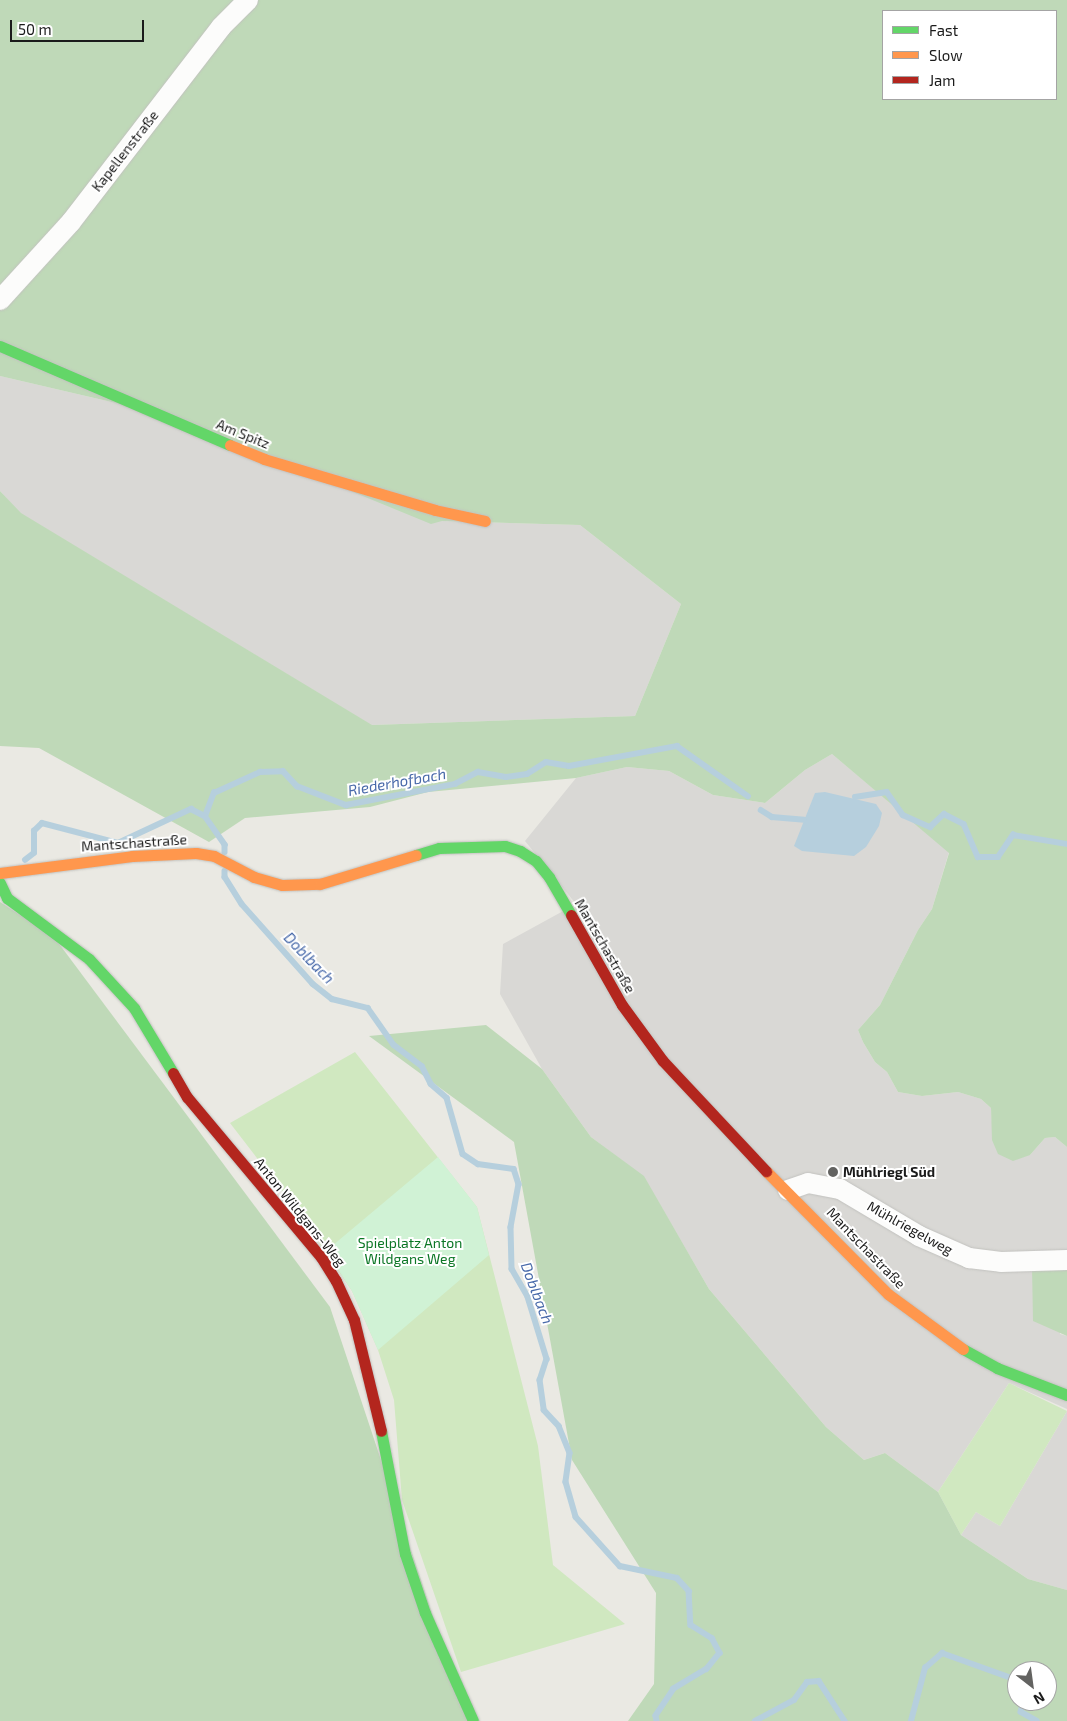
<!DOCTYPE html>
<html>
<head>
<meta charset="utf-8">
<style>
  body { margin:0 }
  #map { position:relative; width:1067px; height:1721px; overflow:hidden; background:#eae9e3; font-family:"Exo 2",sans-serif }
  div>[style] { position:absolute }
  .residential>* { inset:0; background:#d9d8d5 }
  .grass>* { inset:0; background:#d0e8c0 }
  .forest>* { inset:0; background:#bfd9b8 }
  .park>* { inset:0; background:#d0f2d5 }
  .water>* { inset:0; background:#b6cfdd }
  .stream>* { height:5.5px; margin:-2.75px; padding:0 2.75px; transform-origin:2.75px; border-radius:2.75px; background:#b6cfdd }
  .roads { filter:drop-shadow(0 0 1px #c2c2bf) drop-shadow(0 0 1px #c2c2bf) }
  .street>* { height:20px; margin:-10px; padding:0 10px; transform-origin:10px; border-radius:10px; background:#fcfcfb }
  .fast>* { height:11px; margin:-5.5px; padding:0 5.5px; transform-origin:5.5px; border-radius:5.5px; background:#63d668 }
  .slow>* { height:11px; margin:-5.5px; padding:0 5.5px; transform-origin:5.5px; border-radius:5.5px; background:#ff974d }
  .jam>* { height:11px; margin:-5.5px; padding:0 5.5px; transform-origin:5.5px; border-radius:5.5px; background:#b3261e }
  .dots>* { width:14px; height:14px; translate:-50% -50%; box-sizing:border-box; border:2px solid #fff; border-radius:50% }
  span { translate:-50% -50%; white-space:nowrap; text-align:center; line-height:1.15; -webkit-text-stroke:4px #fff; paint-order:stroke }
  .street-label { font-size:14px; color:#1b1b1b }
  .poi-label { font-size:14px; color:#1b1b1b; font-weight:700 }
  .left { translate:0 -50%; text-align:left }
  .park-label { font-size:14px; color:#0b7625 }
  .water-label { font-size:15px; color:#4869a9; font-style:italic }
  .legend { position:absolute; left:882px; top:10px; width:175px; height:90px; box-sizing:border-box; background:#fff; border:1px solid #a4a4a4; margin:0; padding:6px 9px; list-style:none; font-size:15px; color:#1b1b1b }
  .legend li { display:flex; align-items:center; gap:10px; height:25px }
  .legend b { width:25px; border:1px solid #a4a4a4 }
  .north { position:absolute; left:1007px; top:1661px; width:50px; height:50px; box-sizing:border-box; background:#fff; border:1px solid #a4a4a4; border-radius:50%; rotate:150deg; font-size:14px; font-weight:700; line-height:20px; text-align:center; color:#1b1b1b }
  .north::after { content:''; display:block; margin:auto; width:18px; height:22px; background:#636361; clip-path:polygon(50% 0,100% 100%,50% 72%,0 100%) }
  .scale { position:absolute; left:10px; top:20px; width:134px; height:22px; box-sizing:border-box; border:2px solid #1b1b1b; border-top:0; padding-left:6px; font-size:15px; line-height:18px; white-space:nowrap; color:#1b1b1b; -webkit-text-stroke:4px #fff; paint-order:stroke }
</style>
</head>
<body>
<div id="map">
  <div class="residential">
    <div style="clip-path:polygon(0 376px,163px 414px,442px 521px,580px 525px,681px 604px,635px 716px,371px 725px,20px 513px,0 491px)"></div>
    <div style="clip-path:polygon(832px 754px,949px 852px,932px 909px,918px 930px,880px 1005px,858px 1030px,863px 1042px,875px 1062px,887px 1072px,898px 1092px,922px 1096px,958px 1092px,981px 1099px,991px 1108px,992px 1122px,1030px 1155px,1045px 1138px,1055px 1137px,1067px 1147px,1067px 1251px,1060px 1334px,1067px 1336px,1067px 1409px,1009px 1383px,938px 1492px,885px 1453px,864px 1460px,826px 1427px,709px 1289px,644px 1177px,591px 1137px,542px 1069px,500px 994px,503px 944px,576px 904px,525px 841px,576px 778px,627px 767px,669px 771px,713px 795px,765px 803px,805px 770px)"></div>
    <div style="clip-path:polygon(1067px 1411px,1067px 1590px,1028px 1579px,961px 1535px,976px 1512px,1000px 1526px)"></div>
  </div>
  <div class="grass">
    <div style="clip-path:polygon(355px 1052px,477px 1207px,538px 1446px,553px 1565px,625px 1624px,461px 1672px,402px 1500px,394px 1400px,378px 1350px,352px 1291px,294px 1206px,230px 1123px)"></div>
    <div style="clip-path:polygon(1009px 1383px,1067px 1411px,1000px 1526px,976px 1512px,961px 1535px,938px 1492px)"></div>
  </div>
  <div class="forest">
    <div style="clip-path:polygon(evenodd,0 0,1067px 0,1067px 1147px,1055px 1137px,1045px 1138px,1030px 1155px,1013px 1161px,998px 1154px,992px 1140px,991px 1108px,981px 1099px,958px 1092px,922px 1096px,898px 1092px,887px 1072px,875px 1062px,863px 1042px,858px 1030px,880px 1005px,918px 930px,932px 909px,949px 853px,832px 754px,805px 770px,765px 803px,713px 795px,669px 771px,627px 767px,576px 778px,428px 792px,370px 807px,245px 818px,209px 842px,39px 748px,0 746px,0 491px,21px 513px,372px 725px,635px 716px,681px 604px,580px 525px,442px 521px,431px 524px,163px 414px,0 376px,0 0,883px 11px,1056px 11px,1056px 99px,883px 99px,883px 11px)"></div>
    <div style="clip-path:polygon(0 902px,54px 937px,330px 1307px,468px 1721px,0 1721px)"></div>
    <div style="clip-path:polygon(evenodd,486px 1025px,542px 1069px,591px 1137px,644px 1176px,709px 1289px,826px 1427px,864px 1460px,885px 1453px,938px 1492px,961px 1535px,1028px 1579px,1067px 1590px,1067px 1721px,628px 1721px,654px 1684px,656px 1593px,572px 1460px,514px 1142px,369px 1036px,486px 1025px,1017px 1671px,1047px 1671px,1047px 1701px,1017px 1701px,1017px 1671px)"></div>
    <div style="clip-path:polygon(1067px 1266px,1067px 1336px,1033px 1321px,1032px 1267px)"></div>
  </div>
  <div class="park">
    <div style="clip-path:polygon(438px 1157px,477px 1207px,489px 1255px,378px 1350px,352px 1291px,326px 1251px)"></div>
  </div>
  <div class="water">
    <div style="clip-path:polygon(825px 792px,876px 804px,882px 813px,879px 826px,866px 847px,854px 856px,802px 851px,794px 846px,815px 793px)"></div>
  </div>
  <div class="stream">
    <div style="left:855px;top:797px;width:32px;rotate:-9deg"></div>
    <div style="left:887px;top:792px;width:28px;rotate:55deg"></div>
    <div style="left:903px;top:815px;width:30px;rotate:24deg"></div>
    <div style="left:930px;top:827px;width:19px;rotate:-43deg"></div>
    <div style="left:944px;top:814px;width:22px;rotate:27deg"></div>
    <div style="left:964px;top:824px;width:36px;rotate:67deg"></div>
    <div style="left:978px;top:857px;width:20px"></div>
    <div style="left:998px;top:857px;width:27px;rotate:-56deg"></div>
    <div style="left:1013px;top:835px;width:55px;rotate:9.5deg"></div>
    <div style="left:761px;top:810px;width:13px;rotate:32deg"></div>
    <div style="left:772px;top:817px;width:32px;rotate:5deg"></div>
    <div style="left:205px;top:816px;width:25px;rotate:-69deg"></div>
    <div style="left:214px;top:793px;width:51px;rotate:-24.5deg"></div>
    <div style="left:260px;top:772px;width:23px;rotate:-2deg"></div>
    <div style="left:283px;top:771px;width:21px;rotate:47deg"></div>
    <div style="left:297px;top:786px;width:53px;rotate:21.2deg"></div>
    <div style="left:346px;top:805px;width:111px;rotate:-10.9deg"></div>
    <div style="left:455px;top:784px;width:26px;rotate:-28deg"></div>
    <div style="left:478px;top:772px;width:28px;rotate:10deg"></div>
    <div style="left:506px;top:777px;width:21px;rotate:-8deg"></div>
    <div style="left:527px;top:774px;width:22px;rotate:-32deg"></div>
    <div style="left:546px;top:762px;width:23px;rotate:10deg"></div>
    <div style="left:569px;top:766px;width:110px;rotate:-10.5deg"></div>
    <div style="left:677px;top:746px;width:87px;rotate:35.2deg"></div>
    <div style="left:25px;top:860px;width:11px;rotate:-38deg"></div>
    <div style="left:34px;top:853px;width:22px;rotate:-90deg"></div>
    <div style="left:34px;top:831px;width:11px;rotate:-45deg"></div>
    <div style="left:42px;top:823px;width:79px;rotate:14.7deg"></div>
    <div style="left:118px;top:843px;width:81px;rotate:-25deg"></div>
    <div style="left:191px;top:809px;width:16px;rotate:27deg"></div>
    <div style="left:205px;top:816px;width:35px;rotate:55deg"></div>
    <div style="left:225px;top:845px;width:7px;rotate:90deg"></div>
    <div style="left:225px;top:871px;width:6px;rotate:90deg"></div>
    <div style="left:225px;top:877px;width:32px;rotate:58deg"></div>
    <div style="left:242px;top:904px;width:107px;rotate:48.4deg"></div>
    <div style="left:313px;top:984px;width:24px;rotate:38deg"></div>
    <div style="left:332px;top:999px;width:37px;rotate:14deg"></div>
    <div style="left:368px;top:1008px;width:45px;rotate:54.9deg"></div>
    <div style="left:394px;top:1045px;width:35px;rotate:37deg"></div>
    <div style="left:422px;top:1066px;width:20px;rotate:63deg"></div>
    <div style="left:431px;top:1084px;width:21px;rotate:41deg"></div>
    <div style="left:447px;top:1098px;width:58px;rotate:74.1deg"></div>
    <div style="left:463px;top:1154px;width:18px;rotate:34deg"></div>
    <div style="left:478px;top:1164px;width:36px;rotate:8deg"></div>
    <div style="left:514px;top:1169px;width:16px;rotate:72deg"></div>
    <div style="left:519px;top:1184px;width:44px;rotate:100.5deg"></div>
    <div style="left:511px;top:1227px;width:42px;rotate:88.6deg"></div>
    <div style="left:512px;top:1269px;width:32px;rotate:60deg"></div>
    <div style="left:528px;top:1297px;width:65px;rotate:73deg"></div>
    <div style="left:547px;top:1359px;width:22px;rotate:108deg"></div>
    <div style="left:540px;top:1380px;width:30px;rotate:82deg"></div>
    <div style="left:544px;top:1410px;width:22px;rotate:47deg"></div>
    <div style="left:559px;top:1426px;width:29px;rotate:68deg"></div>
    <div style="left:570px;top:1453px;width:29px;rotate:98deg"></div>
    <div style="left:566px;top:1482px;width:36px;rotate:74deg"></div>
    <div style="left:576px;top:1517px;width:66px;rotate:48.1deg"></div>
    <div style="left:620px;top:1566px;width:58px;rotate:11.9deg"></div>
    <div style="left:677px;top:1578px;width:18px;rotate:47deg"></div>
    <div style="left:689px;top:1591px;width:34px;rotate:87deg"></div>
    <div style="left:691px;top:1625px;width:25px;rotate:32deg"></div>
    <div style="left:712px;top:1638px;width:17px;rotate:62deg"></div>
    <div style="left:720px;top:1653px;width:21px;rotate:129deg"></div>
    <div style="left:707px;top:1669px;width:39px;rotate:149deg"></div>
    <div style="left:674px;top:1689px;width:32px;rotate:124deg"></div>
    <div style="left:656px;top:1716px;width:5px;rotate:79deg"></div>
    <div style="left:1024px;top:1701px;width:11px;rotate:105deg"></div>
    <div style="left:1021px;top:1712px;width:18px;rotate:29deg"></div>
    <div style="left:755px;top:1721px;width:44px;rotate:-28.3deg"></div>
    <div style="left:794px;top:1700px;width:22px;rotate:-54deg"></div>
    <div style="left:807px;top:1682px;width:12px;rotate:-5deg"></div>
    <div style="left:819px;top:1681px;width:48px;rotate:57deg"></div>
    <div style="left:911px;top:1721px;width:55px;rotate:-75.2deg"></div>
    <div style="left:925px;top:1668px;width:23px;rotate:-41deg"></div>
    <div style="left:942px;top:1653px;width:80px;rotate:19.8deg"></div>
  </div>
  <div class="roads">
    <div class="street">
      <div style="left:0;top:300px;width:105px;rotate:-47.7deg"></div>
      <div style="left:71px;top:222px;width:246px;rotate:-52.4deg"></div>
      <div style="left:221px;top:27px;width:38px;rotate:-45deg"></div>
      <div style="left:788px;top:1190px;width:21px;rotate:-19deg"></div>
      <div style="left:808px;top:1183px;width:33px;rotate:11deg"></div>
      <div style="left:840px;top:1189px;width:92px;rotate:30.7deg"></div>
      <div style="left:919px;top:1236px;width:55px;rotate:23.7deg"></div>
      <div style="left:969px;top:1258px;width:32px;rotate:7deg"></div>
      <div style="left:1001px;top:1262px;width:66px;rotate:-1.7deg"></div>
    </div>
    <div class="fast">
      <div style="left:0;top:346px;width:250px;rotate:23.3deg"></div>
      <div style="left:416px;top:855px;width:24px;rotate:-17deg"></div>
      <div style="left:439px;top:848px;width:66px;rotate:-1.7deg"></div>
      <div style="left:505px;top:846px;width:16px;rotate:18deg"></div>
      <div style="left:520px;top:851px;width:19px;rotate:32deg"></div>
      <div style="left:536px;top:861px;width:21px;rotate:51deg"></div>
      <div style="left:549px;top:877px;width:44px;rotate:59.9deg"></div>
      <div style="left:0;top:883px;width:17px;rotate:65deg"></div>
      <div style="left:7px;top:898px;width:102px;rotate:36.6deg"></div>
      <div style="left:89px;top:959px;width:67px;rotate:47.4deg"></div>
      <div style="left:134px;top:1008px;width:76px;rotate:59deg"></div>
      <div style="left:963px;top:1349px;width:39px;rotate:29deg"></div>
      <div style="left:997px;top:1368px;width:75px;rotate:21.1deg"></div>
      <div style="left:381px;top:1431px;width:125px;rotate:79deg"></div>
      <div style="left:405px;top:1554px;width:62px;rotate:71.3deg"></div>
      <div style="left:425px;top:1613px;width:118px;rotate:66deg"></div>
    </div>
    <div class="slow">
      <div style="left:230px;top:445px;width:37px;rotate:22deg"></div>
      <div style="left:264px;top:459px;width:178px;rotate:16.6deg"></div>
      <div style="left:435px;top:510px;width:51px;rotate:12.4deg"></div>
      <div style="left:0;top:873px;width:133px;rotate:-7.3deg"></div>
      <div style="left:132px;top:856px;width:64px;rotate:-2.7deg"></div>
      <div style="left:196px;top:853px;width:18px;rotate:9deg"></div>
      <div style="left:214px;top:856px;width:45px;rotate:27.7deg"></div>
      <div style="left:254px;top:877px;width:29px;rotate:16deg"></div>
      <div style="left:282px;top:885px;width:38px;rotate:-2deg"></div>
      <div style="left:320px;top:884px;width:100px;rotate:-16.8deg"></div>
      <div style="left:766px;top:1171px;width:173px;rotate:45.2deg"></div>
      <div style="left:888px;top:1294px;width:93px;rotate:36.3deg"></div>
    </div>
    <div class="jam">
      <div style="left:571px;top:915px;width:103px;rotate:60.5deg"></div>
      <div style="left:622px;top:1005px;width:69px;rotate:53.8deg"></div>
      <div style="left:663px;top:1061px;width:151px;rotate:46.9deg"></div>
      <div style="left:173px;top:1073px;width:28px;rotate:60deg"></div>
      <div style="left:187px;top:1097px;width:209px;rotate:50.1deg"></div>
      <div style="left:321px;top:1257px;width:28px;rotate:58deg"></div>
      <div style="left:336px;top:1281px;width:43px;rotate:65.2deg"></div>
      <div style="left:354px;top:1320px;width:114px;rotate:76.3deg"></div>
    </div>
  </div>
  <div class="dots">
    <div style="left:833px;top:1172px;background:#636361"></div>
  </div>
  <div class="street-label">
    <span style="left:125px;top:151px;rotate:-52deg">Kapellenstraße</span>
    <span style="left:243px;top:434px;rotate:22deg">Am Spitz</span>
    <span style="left:134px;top:843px;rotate:-4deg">Mantschastraße</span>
    <span style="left:605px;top:946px;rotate:60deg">Mantschastraße</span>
    <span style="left:300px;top:1212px;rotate:51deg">Anton Wildgans-Weg</span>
    <span style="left:910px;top:1228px;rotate:29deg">Mühlriegelweg</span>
    <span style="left:866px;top:1248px;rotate:46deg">Mantschastraße</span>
  </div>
  <div class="poi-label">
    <span class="left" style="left:843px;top:1172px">Mühlriegl Süd</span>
  </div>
  <div class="park-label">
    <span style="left:410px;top:1251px">Spielplatz Anton<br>Wildgans Weg</span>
  </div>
  <div class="water-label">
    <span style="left:397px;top:782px;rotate:-10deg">Riederhofbach</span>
    <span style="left:309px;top:958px;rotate:46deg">Doblbach</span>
    <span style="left:537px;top:1293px;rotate:69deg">Doblbach</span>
  </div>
  <ul class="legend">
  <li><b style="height:6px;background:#63d668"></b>Fast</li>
  <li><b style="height:6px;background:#ff974d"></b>Slow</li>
  <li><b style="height:6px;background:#b3261e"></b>Jam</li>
  </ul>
  <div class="north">N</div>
  <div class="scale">50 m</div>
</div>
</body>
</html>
